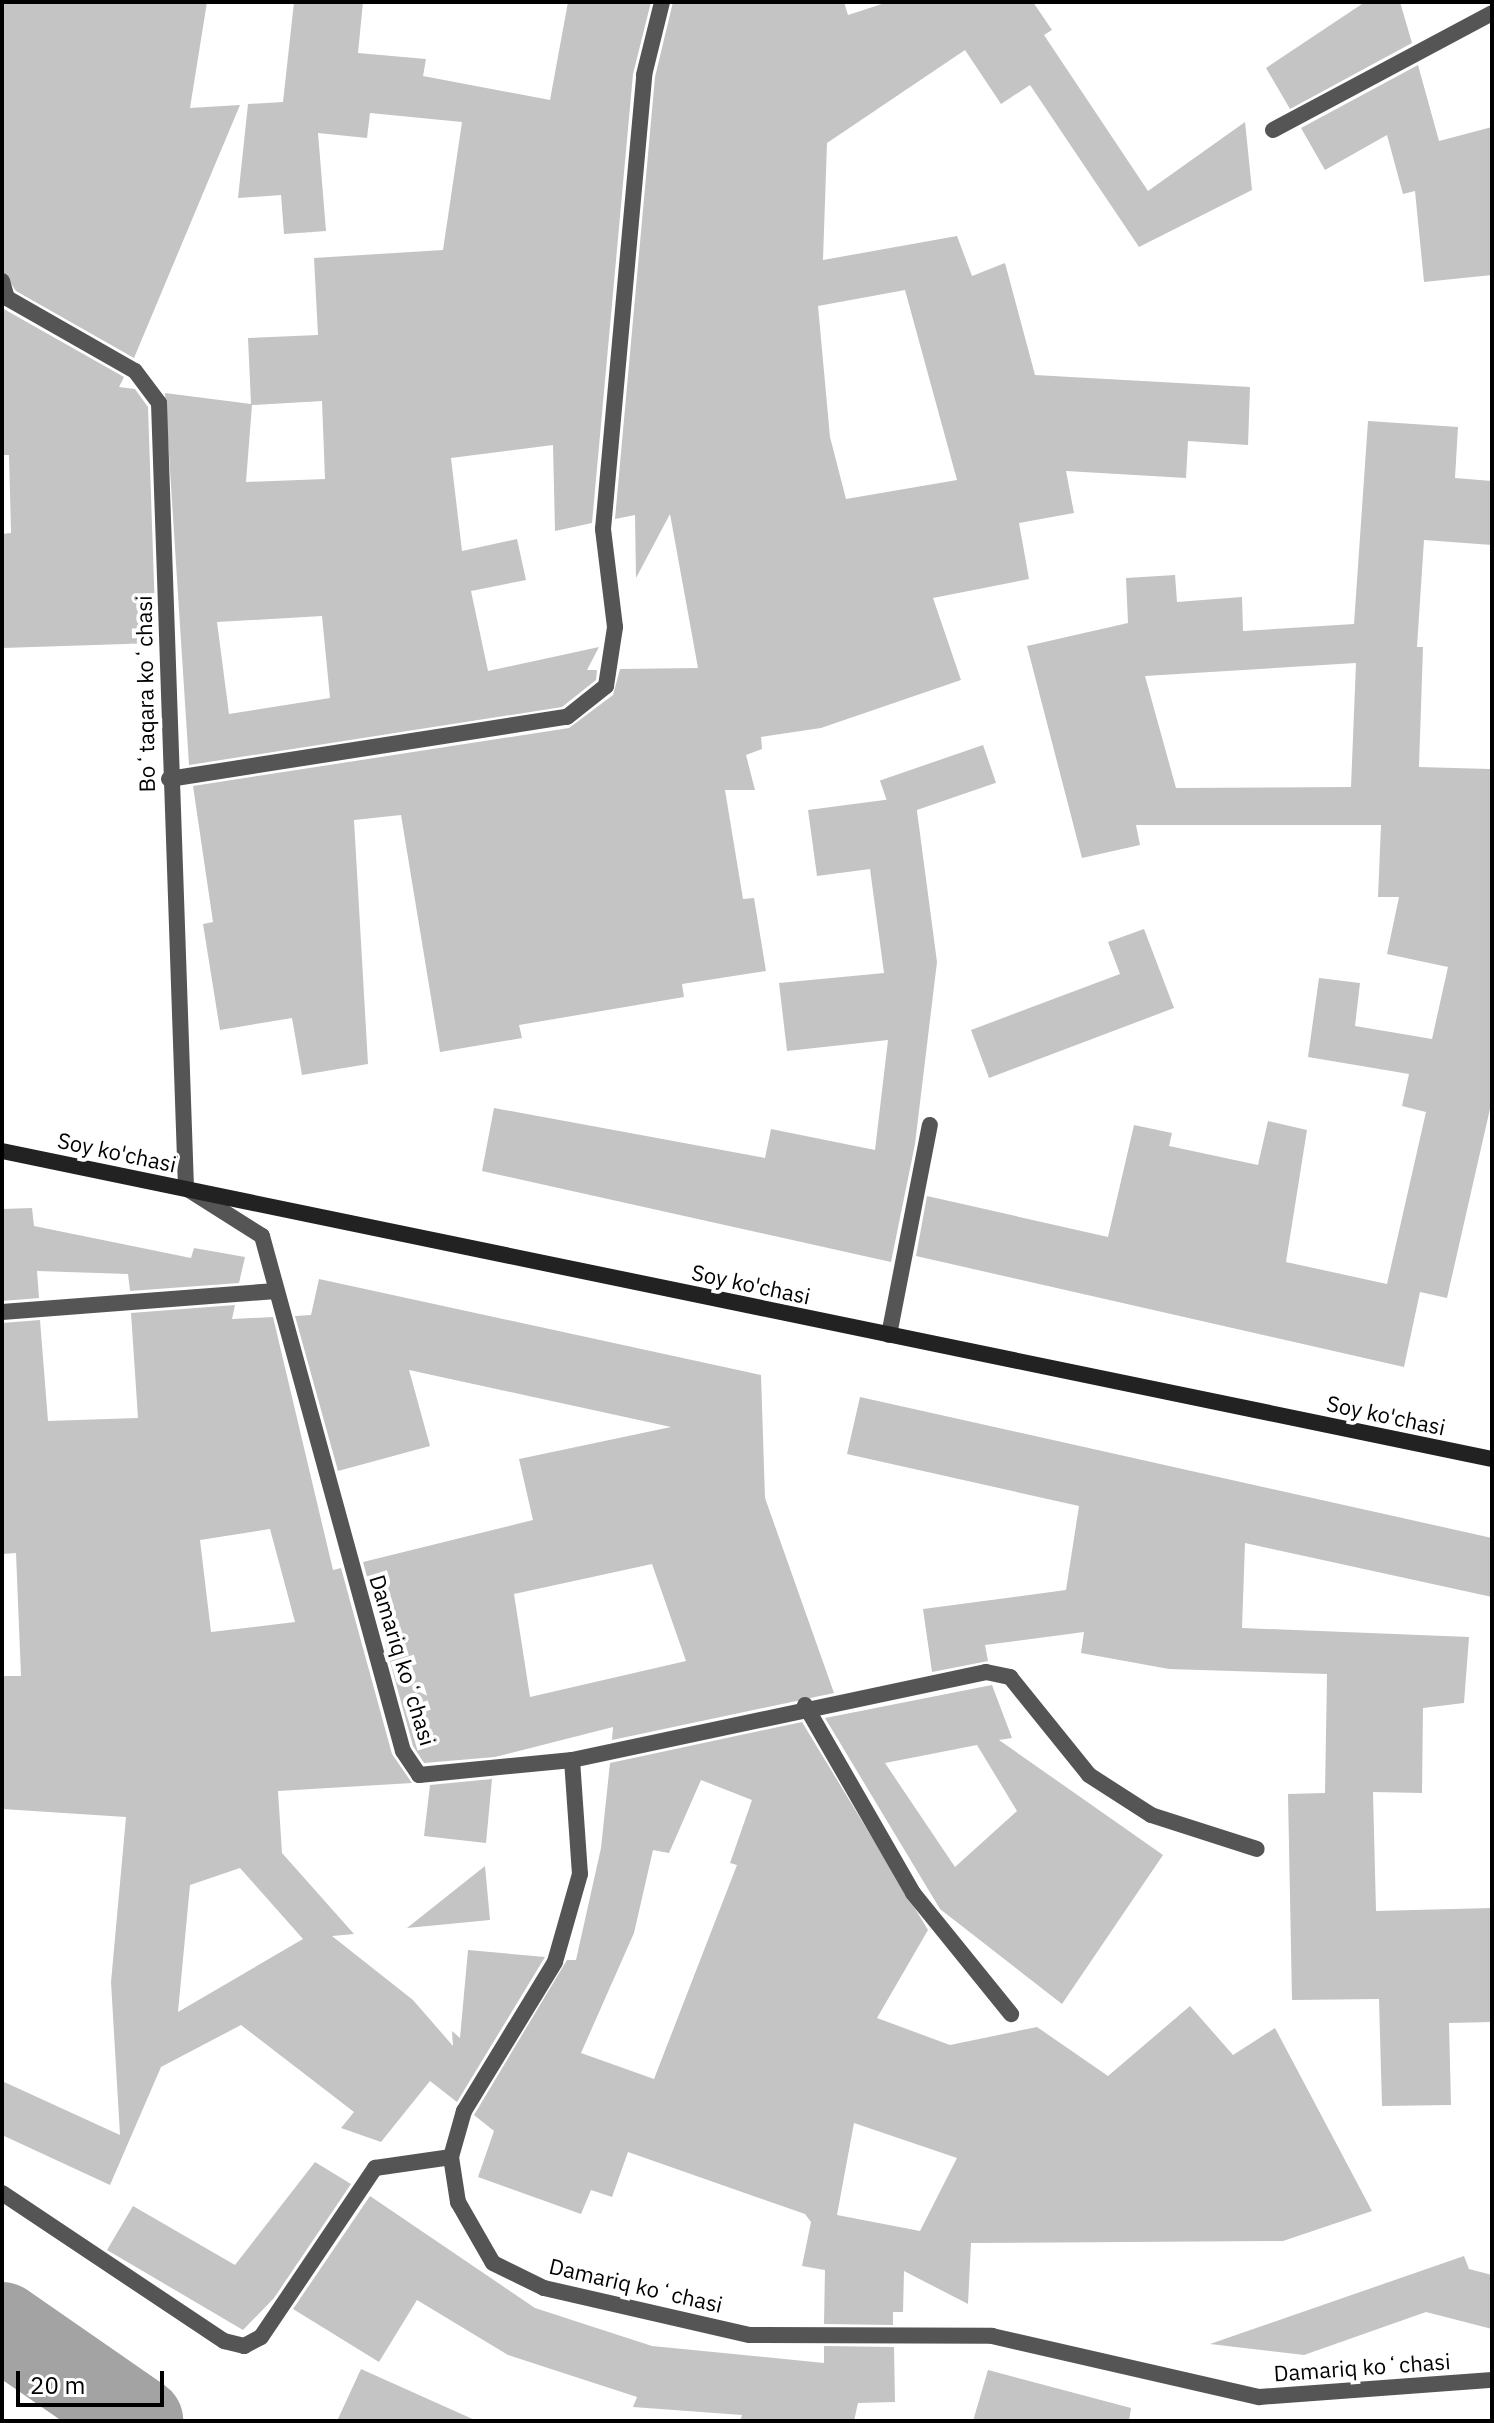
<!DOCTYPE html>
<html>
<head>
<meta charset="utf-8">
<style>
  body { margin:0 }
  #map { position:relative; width:1494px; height:2423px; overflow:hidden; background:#fff; font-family:"IBM Plex Sans",sans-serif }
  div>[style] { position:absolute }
  .river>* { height:88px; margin:-44px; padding:0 44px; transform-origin:44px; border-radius:44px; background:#a3a3a3 }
  .building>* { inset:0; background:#c4c4c4; transform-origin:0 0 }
  .service>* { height:16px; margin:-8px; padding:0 8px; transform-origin:8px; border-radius:8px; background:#555 }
  .minor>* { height:16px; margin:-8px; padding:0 8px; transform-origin:8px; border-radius:8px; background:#555 }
  .secondary>* { height:16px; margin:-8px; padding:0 8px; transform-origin:8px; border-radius:8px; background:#222 }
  span { translate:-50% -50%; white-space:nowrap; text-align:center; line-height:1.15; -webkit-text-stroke:8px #fff; paint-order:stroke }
  .street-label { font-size:22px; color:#000 }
  .frame { position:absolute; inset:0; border:4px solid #000; pointer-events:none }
  .scale { position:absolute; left:16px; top:2371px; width:148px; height:36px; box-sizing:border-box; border:4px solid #000; border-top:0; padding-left:10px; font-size:24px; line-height:28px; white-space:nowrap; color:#000; -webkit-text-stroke:6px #fff; paint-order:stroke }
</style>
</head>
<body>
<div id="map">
  <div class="river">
    <div style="left:2px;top:2326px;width:167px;rotate:34.7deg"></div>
  </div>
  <div class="building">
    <div style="clip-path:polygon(2px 2px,207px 2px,190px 108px,240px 105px,134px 358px,16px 291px,2px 270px)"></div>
    <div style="clip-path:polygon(evenodd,294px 2px,363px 2px,358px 53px,426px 59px,423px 76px,550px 100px,568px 2px,651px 2px,633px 74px,592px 523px,555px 531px,553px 445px,451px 458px,462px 551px,517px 539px,526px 580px,471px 591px,488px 671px,599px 647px,587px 670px,597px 670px,596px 680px,562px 707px,189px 765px,165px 393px,251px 404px,248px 338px,318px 335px,314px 258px,443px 250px,462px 122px,370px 113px,367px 138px,318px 133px,326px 231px,284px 234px,281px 195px,238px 198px,248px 104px,283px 102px,294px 2px,322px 401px,325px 479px,246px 482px,252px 405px,322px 401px,294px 2px,322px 616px,330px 698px,229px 714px,217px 622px,322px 616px)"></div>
    <div style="clip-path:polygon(evenodd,673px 2px,844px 2px,848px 15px,888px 2px,1033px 2px,1052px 30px,1044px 35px,1148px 191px,1245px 122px,1252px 190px,1139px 247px,1030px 85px,1001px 104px,965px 50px,827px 143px,823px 260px,957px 236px,972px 276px,1005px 263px,1035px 375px,1250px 387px,1248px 445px,1188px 441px,1186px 478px,1066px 471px,1074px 513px,1019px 523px,1029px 579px,933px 598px,961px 680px,821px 728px,761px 737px,762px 749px,746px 755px,755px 790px,725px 790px,743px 899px,754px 898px,766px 971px,682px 984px,684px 997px,519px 1025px,522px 1038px,440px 1052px,401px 815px,354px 820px,368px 1064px,302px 1075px,292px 1018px,220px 1030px,203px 924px,213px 922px,193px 786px,569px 728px,613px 695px,620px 669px,698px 668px,670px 514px,636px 578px,635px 515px,615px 519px,655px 77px,673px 2px,905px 290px,957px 480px,846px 499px,830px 437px,818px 306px,905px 290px)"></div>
    <div style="clip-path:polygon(1365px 2px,1400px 2px,1412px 43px,1290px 109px,1266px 68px)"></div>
    <div style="clip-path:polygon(1418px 65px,1439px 141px,1492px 127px,1492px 275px,1424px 282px,1415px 191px,1403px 194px,1387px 135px,1325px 170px,1301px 128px)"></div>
    <div style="clip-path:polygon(2px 308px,124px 377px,119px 387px,135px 389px,148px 407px,156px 643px,2px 648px,2px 534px,11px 533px,9px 455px,2px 455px)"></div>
    <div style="clip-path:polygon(evenodd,1368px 421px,1458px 427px,1455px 478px,1492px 481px,1492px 545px,1424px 540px,1417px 647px,1423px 647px,1419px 767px,1490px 769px,1492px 1100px,1447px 1298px,1420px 1292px,1404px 1367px,916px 1256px,927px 1196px,1108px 1237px,1134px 1125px,1172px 1133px,1169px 1146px,1258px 1165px,1268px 1121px,1307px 1130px,1286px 1262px,1387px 1284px,1426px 1112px,1402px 1106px,1409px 1074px,1308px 1057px,1319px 978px,1360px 983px,1355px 1026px,1432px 1039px,1448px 967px,1387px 954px,1399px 897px,1378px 897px,1381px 825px,1136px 825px,1140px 845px,1082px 858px,1027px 646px,1128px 623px,1126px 578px,1175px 575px,1177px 602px,1242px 597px,1243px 631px,1354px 624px,1368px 421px,1356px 663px,1351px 787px,1176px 788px,1145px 676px,1356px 663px)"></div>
    <div style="left:983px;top:745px;width:40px;height:109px;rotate:71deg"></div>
    <div style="clip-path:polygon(915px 796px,937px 962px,915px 1144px,891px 1262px,482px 1171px,494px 1108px,765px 1158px,771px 1129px,875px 1150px,888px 1040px,787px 1051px,779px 983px,884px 973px,870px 869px,817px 876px,808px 810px)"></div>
    <div style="clip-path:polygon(1144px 929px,1174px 1008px,989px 1078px,971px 1030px,1120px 974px,1108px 942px)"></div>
    <div style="clip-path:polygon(32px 1208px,34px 1226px,191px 1258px,194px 1248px,245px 1257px,239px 1283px,130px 1291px,128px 1274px,37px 1271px,39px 1298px,2px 1301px,2px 1209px)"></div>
    <div style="clip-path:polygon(evenodd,319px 1279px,761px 1375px,765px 1498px,834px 1693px,612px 1740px,613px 1727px,495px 1757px,424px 1763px,413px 1746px,363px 1562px,533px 1520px,519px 1459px,671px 1427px,409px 1370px,430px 1446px,338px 1471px,295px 1316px,311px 1315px,319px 1279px,652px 1564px,686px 1661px,530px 1697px,514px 1594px,652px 1564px)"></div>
    <div style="clip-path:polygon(evenodd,235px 1305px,232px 1319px,273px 1317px,333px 1570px,341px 1568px,392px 1754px,412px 1783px,278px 1791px,282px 1853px,354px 1934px,332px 1936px,413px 2000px,453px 2046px,452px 2031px,460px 2038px,468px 1950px,545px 1957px,457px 2102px,430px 2081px,381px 2142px,341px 2128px,354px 2112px,241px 2025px,161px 2067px,110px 2185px,2px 2135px,2px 2081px,120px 2135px,111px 1982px,126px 1817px,2px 1809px,2px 1676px,21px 1676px,16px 1553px,2px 1554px,2px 1323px,40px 1320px,48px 1421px,138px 1418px,131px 1313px,235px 1305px,270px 1529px,295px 1622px,211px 1632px,200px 1540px,270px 1529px,235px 1305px,240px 1868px,303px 1939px,178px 2012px,190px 1885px,240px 1868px)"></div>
    <div style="clip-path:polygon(860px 1397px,1492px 1538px,1492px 1597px,1245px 1543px,1242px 1628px,1469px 1637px,1464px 1703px,1423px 1708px,1422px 1793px,1373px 1792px,1376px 1911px,1492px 1908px,1492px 2022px,1449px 2023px,1451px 2105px,1382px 2106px,1379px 1999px,1292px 2000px,1288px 1794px,1325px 1793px,1327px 1674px,1169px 1669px,1081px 1653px,1084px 1632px,985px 1645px,988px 1661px,932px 1672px,923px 1609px,1066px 1590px,1079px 1506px,847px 1454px)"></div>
    <div style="clip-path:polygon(evenodd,992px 1685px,1012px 1738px,999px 1740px,1163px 1855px,1062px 2004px,940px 1909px,825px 1718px,992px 1685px,977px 1745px,1017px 1811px,955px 1867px,885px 1763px,977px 1745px)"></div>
    <div style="clip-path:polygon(evenodd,802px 1722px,928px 1930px,877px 2018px,950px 2045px,1037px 2027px,1108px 2076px,1190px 2006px,1233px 2055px,1275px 2028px,1372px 2211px,1283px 2241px,971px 2243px,968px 2304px,904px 2271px,903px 2312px,893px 2312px,893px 2325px,824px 2324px,825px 2270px,802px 2266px,811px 2222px,805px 2214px,628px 2152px,612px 2197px,591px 2190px,581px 2214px,478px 2177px,494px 2131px,474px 2115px,567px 1960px,576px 1960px,601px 1848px,610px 1763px,802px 1722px,701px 1780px,752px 1800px,730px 1863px,737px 1865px,654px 2079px,581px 2053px,634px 1933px,653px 1850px,669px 1853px,701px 1780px,802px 1722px,854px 2123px,957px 2158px,920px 2231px,837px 2215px,854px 2123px)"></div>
    <div style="clip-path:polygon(492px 1779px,486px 1843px,424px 1836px,430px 1785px)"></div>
    <div style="clip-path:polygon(485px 1866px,490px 1920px,407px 1928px)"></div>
    <div style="clip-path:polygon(315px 2162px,351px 2184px,274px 2298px,243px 2330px,107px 2250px,133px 2206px,235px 2265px)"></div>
    <div style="clip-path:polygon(370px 2196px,535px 2308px,652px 2346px,824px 2363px,824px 2346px,894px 2347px,895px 2402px,858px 2403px,854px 2421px,740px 2421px,742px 2415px,633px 2407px,637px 2397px,508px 2355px,417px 2300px,379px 2362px,293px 2309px)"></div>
    <div style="clip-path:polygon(1464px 2256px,1469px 2269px,1492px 2275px,1492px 2329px,1426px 2312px,1304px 2355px,1210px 2344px)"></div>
    <div style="clip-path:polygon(361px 2369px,477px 2421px,337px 2421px)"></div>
    <div style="clip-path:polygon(988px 2370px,1131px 2408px,1129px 2421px,973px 2421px)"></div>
  </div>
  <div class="service">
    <div style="left:1273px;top:130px;width:248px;rotate:-28.1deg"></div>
    <div style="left:889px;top:1335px;width:214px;rotate:-79deg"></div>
  </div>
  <div class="minor">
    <div style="left:2px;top:281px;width:18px;rotate:74deg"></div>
    <div style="left:7px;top:298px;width:147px;rotate:29.7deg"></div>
    <div style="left:135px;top:371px;width:40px;rotate:53deg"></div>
    <div style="left:159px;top:403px;width:785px;rotate:88.03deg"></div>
    <div style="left:186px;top:1188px;width:90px;rotate:32.3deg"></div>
    <div style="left:262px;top:1236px;width:534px;rotate:74.69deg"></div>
    <div style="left:403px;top:1751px;width:29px;rotate:56deg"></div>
    <div style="left:419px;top:1775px;width:154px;rotate:-5.6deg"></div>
    <div style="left:572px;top:1760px;width:114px;rotate:86deg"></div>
    <div style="left:580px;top:1874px;width:91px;rotate:105.9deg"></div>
    <div style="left:555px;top:1962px;width:175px;rotate:121.4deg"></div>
    <div style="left:464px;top:2111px;width:48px;rotate:105.8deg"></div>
    <div style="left:451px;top:2157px;width:46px;rotate:81.2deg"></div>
    <div style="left:458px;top:2202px;width:70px;rotate:60.2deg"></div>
    <div style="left:493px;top:2263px;width:57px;rotate:26.1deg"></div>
    <div style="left:544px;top:2288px;width:211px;rotate:12.9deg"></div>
    <div style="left:750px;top:2335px;width:242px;rotate:0.2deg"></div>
    <div style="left:992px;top:2336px;width:274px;rotate:12.9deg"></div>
    <div style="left:1259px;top:2397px;width:234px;rotate:-4.2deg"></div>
    <div style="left:169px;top:779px;width:403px;rotate:-8.9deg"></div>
    <div style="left:567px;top:717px;width:50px;rotate:-38.5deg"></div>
    <div style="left:606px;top:686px;width:60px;rotate:-81.3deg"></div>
    <div style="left:615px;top:627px;width:99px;rotate:-97deg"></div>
    <div style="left:603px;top:529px;width:456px;rotate:-84.8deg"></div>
    <div style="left:644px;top:75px;width:75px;rotate:-76.1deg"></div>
    <div style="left:2px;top:1312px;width:275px;rotate:-4.4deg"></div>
    <div style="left:805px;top:1705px;width:217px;rotate:60.1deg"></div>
    <div style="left:913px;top:1893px;width:156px;rotate:51deg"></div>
    <div style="left:572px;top:1760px;width:423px;rotate:-12deg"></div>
    <div style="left:986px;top:1672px;width:25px;rotate:12deg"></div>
    <div style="left:1010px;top:1677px;width:126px;rotate:51.1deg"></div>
    <div style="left:1089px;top:1775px;width:74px;rotate:32.8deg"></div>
    <div style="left:1151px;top:1815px;width:111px;rotate:17.8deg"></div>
    <div style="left:2px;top:2193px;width:267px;rotate:33.7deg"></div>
    <div style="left:224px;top:2341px;width:21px;rotate:14deg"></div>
    <div style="left:244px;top:2346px;width:19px;rotate:-28deg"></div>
    <div style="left:261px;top:2337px;width:204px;rotate:-56deg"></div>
    <div style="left:375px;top:2168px;width:77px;rotate:-8.2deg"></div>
  </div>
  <div class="secondary">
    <div style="left:2px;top:1151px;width:1522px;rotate:11.68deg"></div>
  </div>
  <div class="street-label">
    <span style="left:145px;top:694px;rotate:-91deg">Boʻtaqara koʻchasi</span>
    <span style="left:117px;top:1152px;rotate:12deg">Soy ko'chasi</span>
    <span style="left:751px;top:1284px;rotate:12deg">Soy ko'chasi</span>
    <span style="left:1386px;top:1415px;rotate:12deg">Soy ko'chasi</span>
    <span style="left:403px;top:1660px;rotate:73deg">Damariq koʻchasi</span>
    <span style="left:636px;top:2285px;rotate:13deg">Damariq koʻchasi</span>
    <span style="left:1362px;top:2367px;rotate:-4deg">Damariq koʻchasi</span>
  </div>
  <div class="frame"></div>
  <div class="scale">20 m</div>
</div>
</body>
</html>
